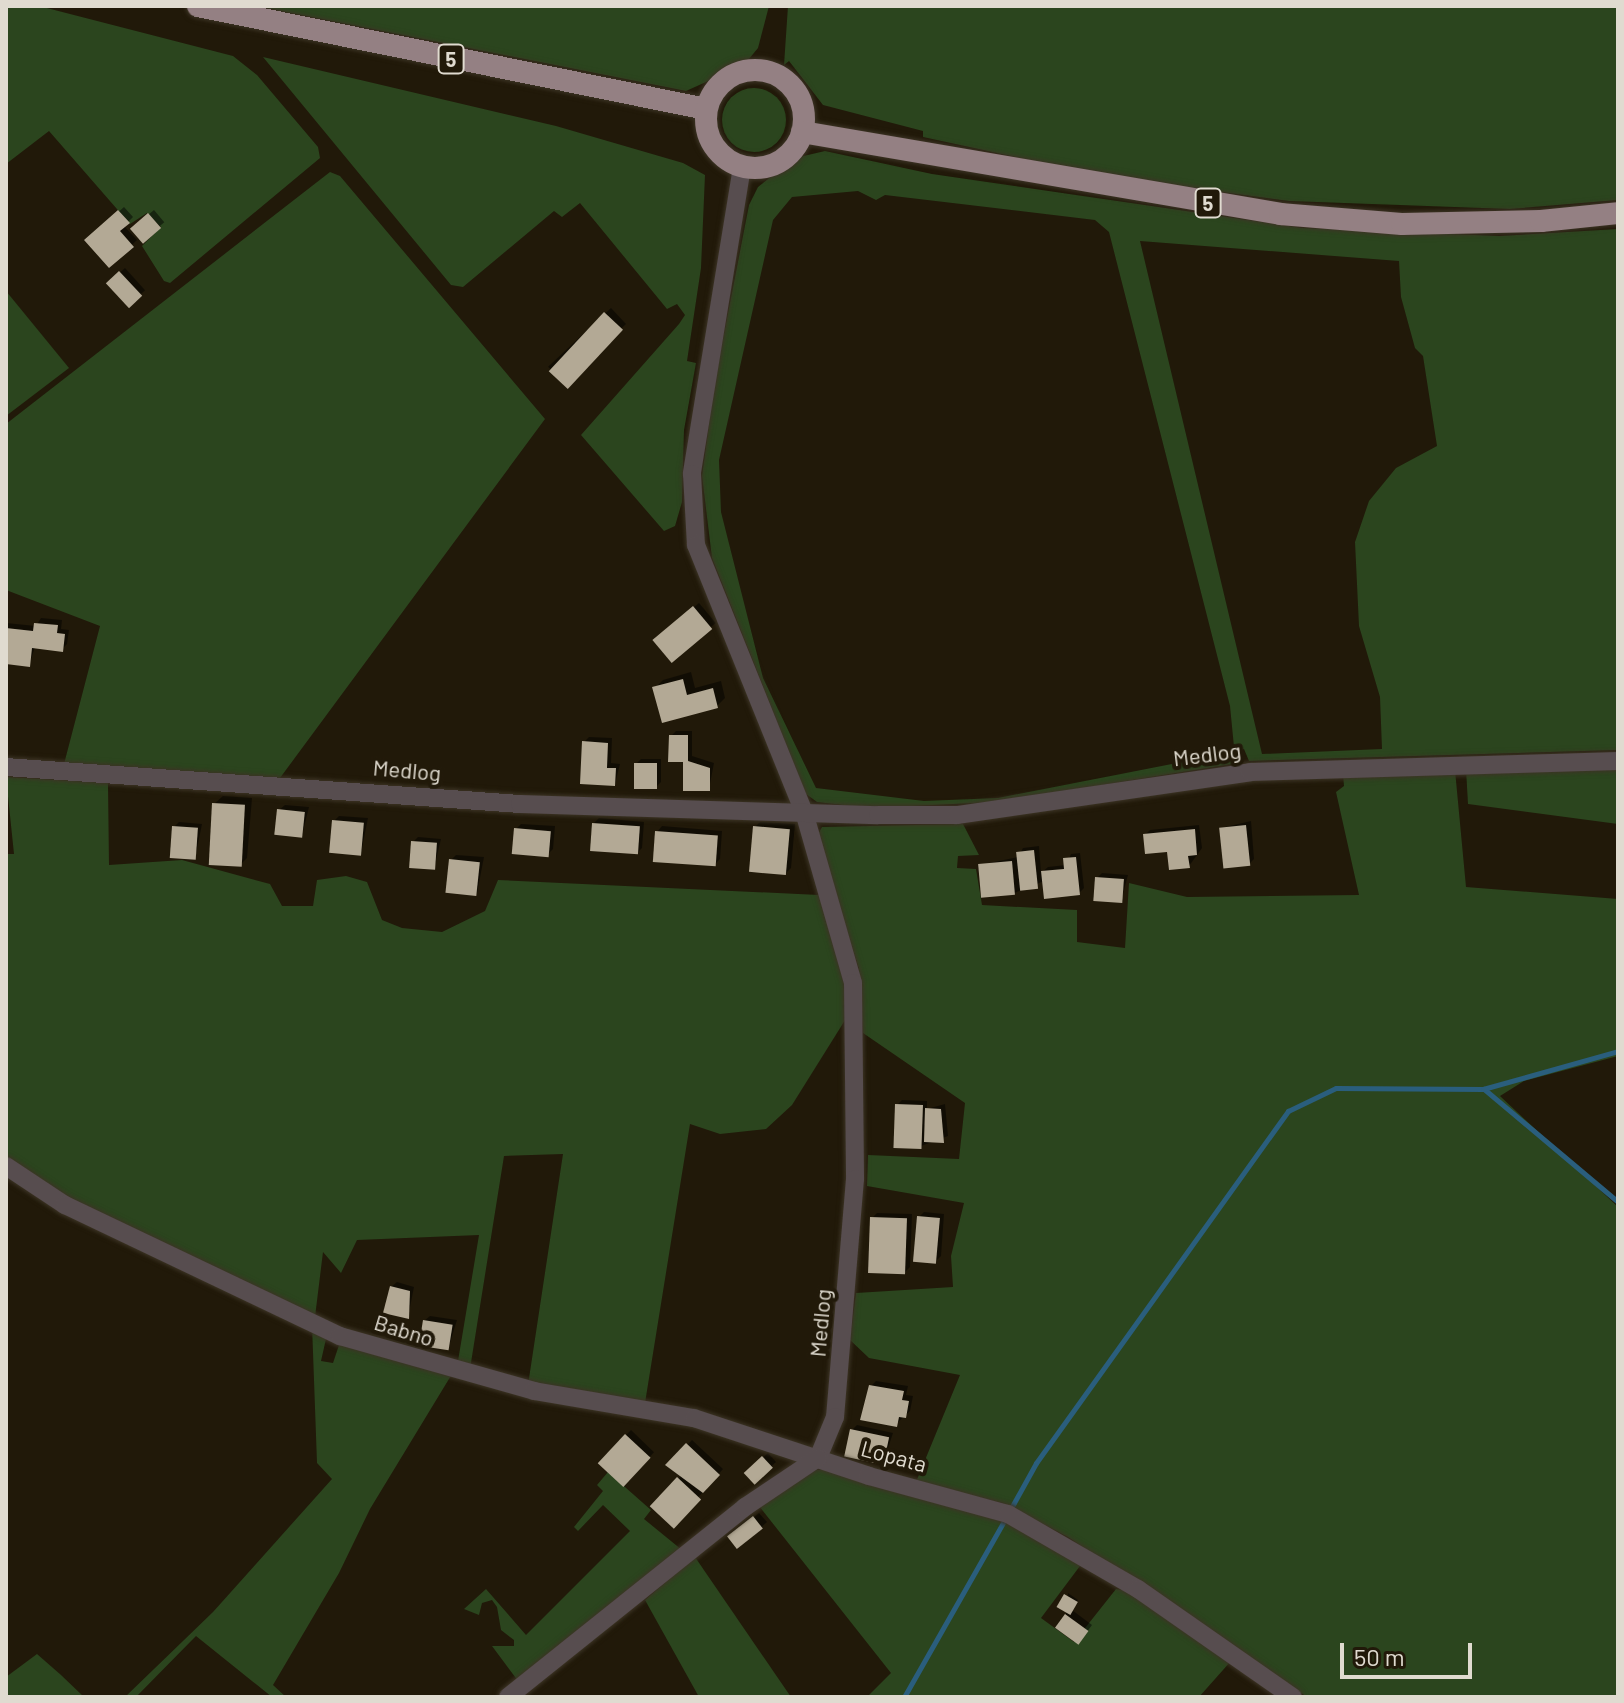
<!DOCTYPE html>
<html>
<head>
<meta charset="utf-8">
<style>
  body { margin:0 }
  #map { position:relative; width:1624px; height:1703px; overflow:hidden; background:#211909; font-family:Barlow,sans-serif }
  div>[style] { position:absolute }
  .green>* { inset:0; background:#2b451e }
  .round { border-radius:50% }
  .shadow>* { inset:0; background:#0007; transform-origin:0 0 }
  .stream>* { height:5px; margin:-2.5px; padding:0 2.5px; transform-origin:2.5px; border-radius:2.5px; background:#2a5e7d }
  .building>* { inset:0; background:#b3a995; transform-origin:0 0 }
  .roads { filter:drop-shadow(0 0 2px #3c3425) drop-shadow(0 0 2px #3c3425) }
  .minor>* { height:18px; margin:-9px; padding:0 9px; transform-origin:9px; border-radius:9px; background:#574d4f }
  .primary>* { height:22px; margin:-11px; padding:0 11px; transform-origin:11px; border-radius:11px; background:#948083 }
  .primary>.ring { margin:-11px; padding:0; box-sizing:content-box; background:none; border:22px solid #948083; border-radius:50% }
  span { translate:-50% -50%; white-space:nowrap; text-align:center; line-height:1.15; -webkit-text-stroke:8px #211909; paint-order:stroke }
  .shield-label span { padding:2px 6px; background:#211909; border:2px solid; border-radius:6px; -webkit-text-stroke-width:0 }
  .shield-label { font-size:20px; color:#e0dbd0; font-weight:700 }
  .street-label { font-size:22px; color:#e0dbd0 }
  .frame { position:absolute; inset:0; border:8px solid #e0dbd0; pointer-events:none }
  .scale { position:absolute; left:1340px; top:1643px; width:132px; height:36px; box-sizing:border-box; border:4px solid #e0dbd0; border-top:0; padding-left:10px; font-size:24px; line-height:28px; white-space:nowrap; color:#e0dbd0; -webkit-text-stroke:6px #211909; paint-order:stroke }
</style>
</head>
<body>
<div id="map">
  <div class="green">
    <div style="clip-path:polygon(6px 6px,39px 6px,233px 56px,257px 75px,318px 147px,320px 158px,170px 283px,164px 281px,142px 246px,161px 227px,147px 213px,130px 224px,49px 131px,6px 164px)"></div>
    <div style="clip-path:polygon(256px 6px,769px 6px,758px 48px,744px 65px,686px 91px)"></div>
    <div style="clip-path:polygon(788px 6px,1618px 6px,1618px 200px,1510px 209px,1289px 201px,1103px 176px,923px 137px,923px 131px,823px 105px,789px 61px,784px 65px)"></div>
    <div style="clip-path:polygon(263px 57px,556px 126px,683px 163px,705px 175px,701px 268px,687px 361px,696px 363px,684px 430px,682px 502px,675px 526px,664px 531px,581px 435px,679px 324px,685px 315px,677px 304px,667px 309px,580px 203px,562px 217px,554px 211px,463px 287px,451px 285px)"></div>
    <div class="round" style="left:722px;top:88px;width:64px;height:64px"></div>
    <div style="clip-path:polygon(evenodd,825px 151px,932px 174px,1302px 228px,1499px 236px,1618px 229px,1618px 750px,1249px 761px,1244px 749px,1234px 753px,1232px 764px,996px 802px,869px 808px,817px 802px,806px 794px,712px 558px,702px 476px,715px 380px,749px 205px,758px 187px,795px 158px,825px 151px,858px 191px,876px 200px,885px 195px,1095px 220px,1109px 232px,1230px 706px,1234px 747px,1228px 753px,998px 798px,924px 801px,816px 788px,763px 678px,721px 512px,719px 460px,773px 220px,792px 197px,858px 191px,825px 151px,1140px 241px,1399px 261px,1401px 297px,1415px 348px,1423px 356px,1437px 446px,1396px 468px,1369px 501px,1355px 542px,1359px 626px,1380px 697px,1382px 749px,1262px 754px,1140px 241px)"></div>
    <div style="clip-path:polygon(330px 172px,340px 176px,545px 419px,280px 778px,64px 764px,100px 626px,6px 590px,6px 424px)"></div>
    <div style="clip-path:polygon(6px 291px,69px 368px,6px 416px)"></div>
    <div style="clip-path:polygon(1618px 766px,1618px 824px,1468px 804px,1466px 769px)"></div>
    <div style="clip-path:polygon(1455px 770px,1466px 887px,1618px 899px,1618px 1056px,1524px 1081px,1500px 1096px,1618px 1207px,1618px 1697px,1307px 1697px,1068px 1537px,1003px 1503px,916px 1482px,960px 1375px,869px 1358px,850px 1340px,856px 1293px,953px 1287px,951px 1256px,964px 1203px,867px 1186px,868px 1155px,959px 1159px,965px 1103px,863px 1033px,859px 969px,817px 836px,822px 827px,963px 824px,979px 855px,958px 856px,957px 868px,976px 869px,982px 905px,1077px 910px,1077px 942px,1125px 948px,1129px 883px,1187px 897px,1359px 895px,1336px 792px,1344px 786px,1343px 775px)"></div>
    <div style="clip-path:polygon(6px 777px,108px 783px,109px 865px,182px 860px,270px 884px,282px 906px,313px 906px,317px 880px,346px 876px,367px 882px,382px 920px,402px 928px,442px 932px,485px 911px,498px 880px,819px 895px,846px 975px,847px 1017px,792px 1105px,766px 1129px,720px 1134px,690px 1124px,645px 1403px,528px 1385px,563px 1154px,504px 1156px,470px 1369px,457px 1367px,479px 1235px,357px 1240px,341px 1273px,323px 1252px,315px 1317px,130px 1232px,6px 1162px,6px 854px,14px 854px)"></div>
    <div style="clip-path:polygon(312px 1325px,326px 1339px,321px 1361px,333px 1363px,340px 1342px,452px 1374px,370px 1509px,339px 1573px,273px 1685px,286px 1697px,272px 1697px,196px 1636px,136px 1697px,125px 1697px,213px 1612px,332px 1479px,317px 1463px)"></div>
    <div style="clip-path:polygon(830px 1469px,1002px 1516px,1083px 1562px,1041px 1618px,1074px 1642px,1116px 1589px,1124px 1590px,1231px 1661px,1199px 1697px,867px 1697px,891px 1673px,759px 1506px,816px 1470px)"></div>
    <div style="clip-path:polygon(608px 1472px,651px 1510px,644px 1519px,682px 1550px,518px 1681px,492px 1646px,514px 1646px,514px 1640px,501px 1630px,497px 1607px,492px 1600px,482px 1603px,479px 1615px,464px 1609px,486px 1589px,526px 1635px,630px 1531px,603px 1505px,578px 1531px,574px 1527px,603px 1491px,597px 1485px)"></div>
    <div style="clip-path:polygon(695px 1557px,791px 1697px,699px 1697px,645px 1600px)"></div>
    <div style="clip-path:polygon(37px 1654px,61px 1675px,84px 1697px,6px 1697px,6px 1677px)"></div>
  </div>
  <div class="shadow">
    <div style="clip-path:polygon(124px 207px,133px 217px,124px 226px,137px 240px,110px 266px,87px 240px)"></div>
    <div style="left:154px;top:210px;width:16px;height:28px;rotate:50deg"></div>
    <div style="left:125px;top:268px;width:30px;height:22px;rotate:48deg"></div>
    <div style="left:611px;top:308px;width:22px;height:86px;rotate:47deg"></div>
    <div style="left:699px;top:603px;width:26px;height:50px;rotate:50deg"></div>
    <div style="clip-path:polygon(41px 618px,62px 620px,61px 629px,69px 630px,67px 644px,62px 649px,35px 647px,29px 665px,6px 662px,6px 623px,36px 626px)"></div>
    <div style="clip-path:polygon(691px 672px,695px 688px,721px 681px,725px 698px,717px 706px,655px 688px,663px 680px)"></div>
    <div style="clip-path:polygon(676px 731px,692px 731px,692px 756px,714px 763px,709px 789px,671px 736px)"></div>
    <div style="clip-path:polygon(589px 737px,612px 738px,611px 763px,620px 764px,615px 784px,584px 742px)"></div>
    <div style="clip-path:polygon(641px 759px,661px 759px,661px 782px,656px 787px,636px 764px)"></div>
    <div style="clip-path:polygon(223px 796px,252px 798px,247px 858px,239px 866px,214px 804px)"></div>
    <div style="clip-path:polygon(285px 805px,309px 807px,302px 835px,279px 810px)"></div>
    <div style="clip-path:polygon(339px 816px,368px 818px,361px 853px,334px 821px)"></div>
    <div style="clip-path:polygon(599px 818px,644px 822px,642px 848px,637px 853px,594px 823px)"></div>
    <div style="clip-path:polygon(1251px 821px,1254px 859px,1249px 864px,1221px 828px)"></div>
    <div style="clip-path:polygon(179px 822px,202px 824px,195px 858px,174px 827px)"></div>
    <div style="clip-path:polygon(760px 822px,795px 824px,791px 868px,786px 873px,755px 827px)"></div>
    <div style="clip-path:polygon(521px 824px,555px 826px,553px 849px,548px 854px,516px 829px)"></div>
    <div style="clip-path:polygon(1199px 825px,1202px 848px,1189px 866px,1145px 835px,1150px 830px)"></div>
    <div style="clip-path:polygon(662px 826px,722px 831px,720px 859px,715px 864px,657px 832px)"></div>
    <div style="clip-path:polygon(418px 837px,441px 839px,434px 868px,413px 842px)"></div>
    <div style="clip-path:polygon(1039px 846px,1041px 873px,1048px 867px,1066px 865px,1071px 854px,1080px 853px,1084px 888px,1079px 893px,1044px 881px,1014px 893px,980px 865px,1018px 857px,1023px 848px)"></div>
    <div style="clip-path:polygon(456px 855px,484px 857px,477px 893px,451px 860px)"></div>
    <div style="clip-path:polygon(1102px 873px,1128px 875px,1121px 901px,1097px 878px)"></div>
    <div style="clip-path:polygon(902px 1100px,927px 1101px,927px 1109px,945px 1104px,948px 1136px,921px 1146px,897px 1105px)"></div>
    <div style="clip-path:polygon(924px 1212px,944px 1214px,941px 1256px,936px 1261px,919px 1217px)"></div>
    <div style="clip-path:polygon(877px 1213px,912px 1214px,910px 1267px,905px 1272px,872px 1218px)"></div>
    <div style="clip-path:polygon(397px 1282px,414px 1287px,408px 1317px,391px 1287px)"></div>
    <div style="clip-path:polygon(430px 1316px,457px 1320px,448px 1349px,424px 1321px)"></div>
    <div style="clip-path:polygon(876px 1381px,908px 1386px,906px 1395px,913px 1396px,910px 1411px,896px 1424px,871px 1386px)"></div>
    <div style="clip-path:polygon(857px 1425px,893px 1433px,883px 1463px,852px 1430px)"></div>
    <div style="left:631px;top:1430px;width:32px;height:44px;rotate:44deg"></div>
    <div style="clip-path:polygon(692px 1440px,723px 1469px,673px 1526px,652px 1506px,684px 1473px,668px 1465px)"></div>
    <div style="left:768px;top:1453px;width:12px;height:29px;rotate:48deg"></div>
    <div style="clip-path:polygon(759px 1513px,767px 1522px,739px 1547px,736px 1532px)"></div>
    <div style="clip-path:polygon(1068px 1593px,1078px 1600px,1072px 1610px,1092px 1625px,1083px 1637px,1066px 1615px)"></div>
  </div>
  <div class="stream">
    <div style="left:1484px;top:1089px;width:175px;rotate:40.1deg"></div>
    <div style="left:1010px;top:1510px;width:54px;rotate:-61deg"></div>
    <div style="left:1036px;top:1463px;width:433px;rotate:-54.4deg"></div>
    <div style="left:1288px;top:1111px;width:53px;rotate:-25.6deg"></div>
    <div style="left:1336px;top:1088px;width:147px;rotate:0.4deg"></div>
    <div style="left:1483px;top:1089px;width:140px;rotate:-15.7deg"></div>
    <div style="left:904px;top:1697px;width:205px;rotate:-60.4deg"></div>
  </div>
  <div class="building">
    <div style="clip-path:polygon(118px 210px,130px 223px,120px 231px,134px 247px,109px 268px,84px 240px)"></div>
    <div style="left:148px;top:213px;width:20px;height:24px;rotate:49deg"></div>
    <div style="left:119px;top:271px;width:34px;height:18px;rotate:47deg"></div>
    <div style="left:604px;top:312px;width:26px;height:81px;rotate:43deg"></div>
    <div style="left:693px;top:606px;width:30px;height:53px;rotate:50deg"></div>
    <div style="clip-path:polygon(34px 623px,58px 625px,57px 633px,65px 634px,63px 652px,32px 648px,30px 667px,6px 664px,6px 628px,33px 631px)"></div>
    <div style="clip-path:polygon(683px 679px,687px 695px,713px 688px,718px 708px,662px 723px,652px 687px)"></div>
    <div style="clip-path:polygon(669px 735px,688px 735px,688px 761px,710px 768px,710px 791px,683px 791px,683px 762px,668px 762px)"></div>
    <div style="clip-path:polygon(582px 741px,608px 743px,607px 768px,616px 768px,615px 786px,580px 784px)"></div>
    <div style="left:634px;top:763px;width:23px;height:26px"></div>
    <div style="left:212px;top:803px;width:33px;height:62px;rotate:3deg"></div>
    <div style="left:277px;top:809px;width:28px;height:26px;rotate:6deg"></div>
    <div style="left:332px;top:820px;width:32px;height:33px;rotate:5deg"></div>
    <div style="left:592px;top:823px;width:48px;height:28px;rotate:4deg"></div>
    <div style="left:1246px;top:825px;width:41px;height:27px;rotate:84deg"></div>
    <div style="left:172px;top:826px;width:26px;height:32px;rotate:4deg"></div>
    <div style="left:753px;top:826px;width:37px;height:46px;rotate:5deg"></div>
    <div style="left:514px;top:828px;width:37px;height:26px;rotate:5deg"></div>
    <div style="clip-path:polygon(1195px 829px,1197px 855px,1188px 856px,1190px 868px,1169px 870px,1167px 852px,1145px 854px,1143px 834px)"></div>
    <div style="left:655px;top:831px;width:63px;height:31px;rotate:4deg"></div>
    <div style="left:411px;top:841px;width:26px;height:27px;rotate:4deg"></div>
    <div style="left:1034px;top:850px;width:39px;height:18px;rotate:84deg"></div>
    <div style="clip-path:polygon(1076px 857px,1080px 895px,1044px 899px,1041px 871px,1064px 869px,1063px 858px)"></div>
    <div style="left:449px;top:859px;width:31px;height:34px;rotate:6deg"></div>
    <div style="left:1012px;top:861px;width:34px;height:34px;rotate:85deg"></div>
    <div style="left:1095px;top:877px;width:29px;height:24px;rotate:4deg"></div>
    <div style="left:895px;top:1104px;width:28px;height:44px;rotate:2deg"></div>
    <div style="clip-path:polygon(925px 1108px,941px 1109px,944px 1143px,924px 1142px)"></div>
    <div style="left:917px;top:1216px;width:23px;height:46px;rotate:5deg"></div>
    <div style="left:870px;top:1217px;width:37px;height:56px;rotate:2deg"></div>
    <div style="clip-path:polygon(390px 1286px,410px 1291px,409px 1319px,383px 1313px)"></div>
    <div style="left:423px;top:1320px;width:30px;height:26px;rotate:9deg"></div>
    <div style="clip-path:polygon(869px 1385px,904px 1391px,902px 1400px,909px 1401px,906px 1418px,899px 1417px,897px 1427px,860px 1420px)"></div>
    <div style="left:850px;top:1429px;width:40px;height:28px;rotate:12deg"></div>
    <div style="left:625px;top:1434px;width:35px;height:40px;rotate:43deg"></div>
    <div style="clip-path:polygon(686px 1443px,720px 1475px,703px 1493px,665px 1465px)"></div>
    <div style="left:762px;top:1456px;width:16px;height:25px;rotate:47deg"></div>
    <div style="left:677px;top:1477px;width:33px;height:40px;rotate:43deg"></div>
    <div style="left:753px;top:1516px;width:16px;height:33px;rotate:52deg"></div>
    <div style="left:1064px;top:1594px;width:16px;height:15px;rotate:30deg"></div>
    <div style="left:1065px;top:1614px;width:29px;height:17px;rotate:36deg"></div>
  </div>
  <div class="roads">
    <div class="minor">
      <div style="left:742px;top:167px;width:311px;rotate:99.3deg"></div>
      <div style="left:692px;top:474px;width:71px;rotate:86.8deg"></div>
      <div style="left:696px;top:545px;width:288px;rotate:68deg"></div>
      <div style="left:804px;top:812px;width:178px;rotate:74deg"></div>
      <div style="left:853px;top:983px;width:196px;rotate:89.4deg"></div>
      <div style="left:855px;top:1179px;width:239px;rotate:94.8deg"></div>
      <div style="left:835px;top:1417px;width:44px;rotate:112.5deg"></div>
      <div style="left:6px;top:767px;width:515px;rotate:4.12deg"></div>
      <div style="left:520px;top:804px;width:358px;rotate:1.8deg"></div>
      <div style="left:878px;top:815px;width:79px"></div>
      <div style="left:957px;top:815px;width:296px;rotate:-8.3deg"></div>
      <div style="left:1250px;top:772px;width:368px;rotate:-1.7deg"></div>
      <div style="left:6px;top:1166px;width:71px;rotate:33.5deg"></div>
      <div style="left:65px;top:1205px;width:305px;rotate:25.5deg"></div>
      <div style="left:340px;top:1336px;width:202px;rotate:15.8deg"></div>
      <div style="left:534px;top:1391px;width:162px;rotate:9.6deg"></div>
      <div style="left:694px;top:1418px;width:184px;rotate:18.3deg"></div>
      <div style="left:869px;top:1476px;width:144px;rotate:15.3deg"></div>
      <div style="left:1008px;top:1514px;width:150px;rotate:30deg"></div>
      <div style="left:1138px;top:1589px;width:189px;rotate:34.9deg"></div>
      <div style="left:508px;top:1697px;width:304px;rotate:-38.7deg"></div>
      <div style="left:745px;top:1507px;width:88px;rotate:-33.9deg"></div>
    </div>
    <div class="primary">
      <div style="left:198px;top:6px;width:518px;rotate:11.46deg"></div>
      <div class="ring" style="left:706px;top:70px;width:76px;height:76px"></div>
      <div style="left:802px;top:132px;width:485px;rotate:9.7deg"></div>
      <div style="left:1280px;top:214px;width:122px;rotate:4.7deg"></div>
      <div style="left:1402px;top:224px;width:139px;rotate:-1.2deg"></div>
      <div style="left:1541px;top:221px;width:77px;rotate:-5.9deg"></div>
    </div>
  </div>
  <div class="shield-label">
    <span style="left:451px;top:59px">5</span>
    <span style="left:1208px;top:203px">5</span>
  </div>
  <div class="street-label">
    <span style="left:1207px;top:754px;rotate:-7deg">Medlog</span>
    <span style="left:407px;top:770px;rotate:5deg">Medlog</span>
    <span style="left:820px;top:1323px;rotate:-85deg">Medlog</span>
    <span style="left:404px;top:1330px;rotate:17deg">Babno</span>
    <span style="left:894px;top:1456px;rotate:15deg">Lopata</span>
  </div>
  <div class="frame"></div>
  <div class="scale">50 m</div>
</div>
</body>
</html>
